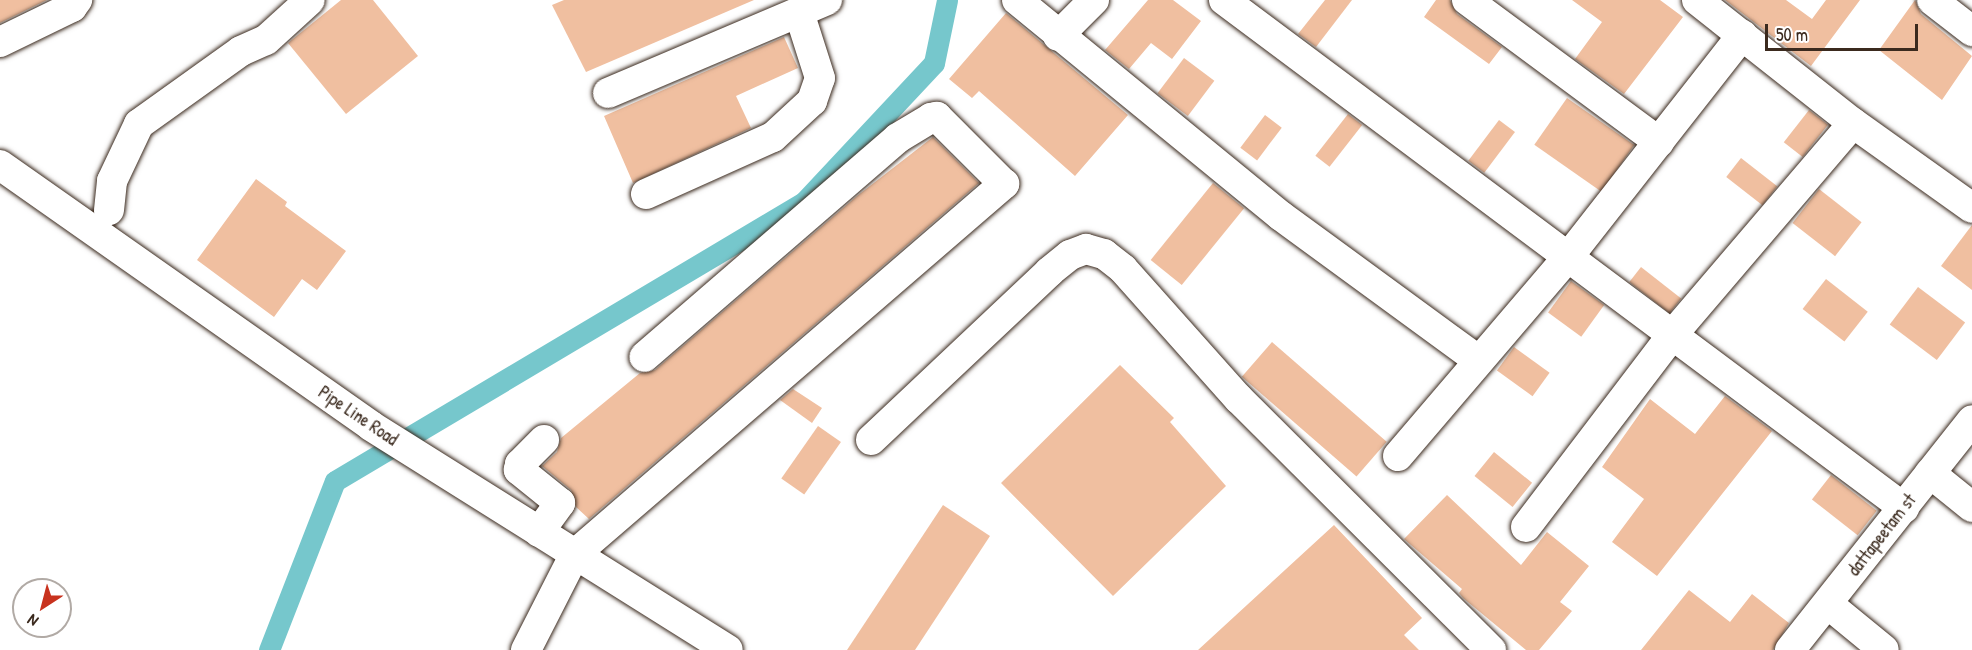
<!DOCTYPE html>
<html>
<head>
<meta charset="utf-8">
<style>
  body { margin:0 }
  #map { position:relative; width:1972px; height:650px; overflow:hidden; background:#fff; font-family:"Patrick Hand",sans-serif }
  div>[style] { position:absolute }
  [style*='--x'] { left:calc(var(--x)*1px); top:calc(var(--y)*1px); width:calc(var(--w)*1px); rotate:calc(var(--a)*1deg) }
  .canal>* { height:21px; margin:-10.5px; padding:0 10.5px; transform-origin:10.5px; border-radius:10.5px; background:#76c7cc }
  .building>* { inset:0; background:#f0bfa0; transform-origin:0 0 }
  .roads { filter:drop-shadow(0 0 2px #3b2a1e) drop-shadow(0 0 2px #3b2a1e) }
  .minor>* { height:30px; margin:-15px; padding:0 15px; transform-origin:15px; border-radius:15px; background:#fff }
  span { translate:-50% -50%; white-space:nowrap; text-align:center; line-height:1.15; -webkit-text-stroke:5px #fff; paint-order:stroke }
  .street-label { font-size:18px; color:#3b2a1e }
  .north { position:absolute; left:12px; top:578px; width:60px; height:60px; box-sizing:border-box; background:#fff; border:2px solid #b1aaa5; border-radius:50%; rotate:216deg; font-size:16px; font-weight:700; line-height:24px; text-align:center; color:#3b2a1e }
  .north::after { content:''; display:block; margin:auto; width:21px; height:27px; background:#c8321e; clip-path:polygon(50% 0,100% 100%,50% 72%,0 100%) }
  .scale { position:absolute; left:1765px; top:24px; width:153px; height:27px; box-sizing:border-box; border:3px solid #3b2a1e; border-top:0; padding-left:8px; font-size:18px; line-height:21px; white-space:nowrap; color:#3b2a1e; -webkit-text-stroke:4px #fff; paint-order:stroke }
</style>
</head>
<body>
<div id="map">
  <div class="canal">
    <div style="--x:269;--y:650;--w:181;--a:-68.7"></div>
    <div style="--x:335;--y:481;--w:546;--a:-30.75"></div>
    <div style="--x:804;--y:202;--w:190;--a:-46.9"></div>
    <div style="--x:934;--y:63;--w:64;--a:-78.3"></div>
  </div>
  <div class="building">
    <div style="clip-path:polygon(0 0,47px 0,0 23px)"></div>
    <div style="clip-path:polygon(341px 0,373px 0,418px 56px,346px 114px,288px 43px)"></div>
    <div style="clip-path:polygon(564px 0,754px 0,586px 72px,552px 5px)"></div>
    <div style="clip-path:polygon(1148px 0,1173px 0,1201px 21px,1172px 59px,1151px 43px,1129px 69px,1105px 50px)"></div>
    <div style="clip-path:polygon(1325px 0,1352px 0,1316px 47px,1298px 34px)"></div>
    <div style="clip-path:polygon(1436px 0,1450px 0,1457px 14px,1502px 47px,1489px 64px,1424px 17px)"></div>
    <div style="clip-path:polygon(1572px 0,1660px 0,1683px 17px,1624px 94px,1575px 59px,1602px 22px)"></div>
    <div style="clip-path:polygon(1725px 0,1786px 0,1812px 19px,1826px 0,1860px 0,1811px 66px)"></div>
    <div style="clip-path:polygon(1915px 0,1921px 14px,1972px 56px,1942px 100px,1879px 50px)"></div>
    <div style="clip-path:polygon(1006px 13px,1128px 115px,1075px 176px,979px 91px,972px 98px,949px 79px)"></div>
    <div style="clip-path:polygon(784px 37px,798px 68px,736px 96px,751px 128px,633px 183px,604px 116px)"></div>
    <div style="left:1184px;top:58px;width:38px;height:44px;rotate:37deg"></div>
    <div style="left:1567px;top:98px;width:82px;height:57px;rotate:35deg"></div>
    <div style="left:1809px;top:110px;width:24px;height:41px;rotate:38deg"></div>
    <div style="left:1348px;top:114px;width:18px;height:53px;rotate:38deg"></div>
    <div style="left:1265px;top:115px;width:21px;height:41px;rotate:37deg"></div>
    <div style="left:1499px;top:120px;width:20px;height:51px;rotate:37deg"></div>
    <div style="clip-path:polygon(933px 137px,979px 183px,589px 519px,576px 507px,571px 490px,542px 466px,557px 452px,561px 438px,640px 373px,655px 370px,857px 196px)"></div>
    <div style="left:1741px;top:158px;width:46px;height:24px;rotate:38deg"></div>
    <div style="clip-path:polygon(256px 179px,287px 202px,285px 206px,346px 251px,317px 290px,302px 279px,274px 317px,197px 260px)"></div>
    <div style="left:1213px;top:183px;width:40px;height:99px;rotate:39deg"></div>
    <div style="left:1819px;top:189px;width:54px;height:43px;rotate:38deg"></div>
    <div style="clip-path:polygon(1972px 225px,1972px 290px,1941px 266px)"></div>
    <div style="left:1641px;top:267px;width:51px;height:19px;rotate:38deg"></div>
    <div style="left:1826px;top:279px;width:53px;height:38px;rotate:38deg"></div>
    <div style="left:1571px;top:281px;width:41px;height:39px;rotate:36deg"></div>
    <div style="left:1918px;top:287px;width:59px;height:47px;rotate:37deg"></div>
    <div style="left:1272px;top:342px;width:152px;height:46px;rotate:41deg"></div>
    <div style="left:1514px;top:347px;width:44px;height:29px;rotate:36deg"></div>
    <div style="clip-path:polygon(1120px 365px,1174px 418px,1170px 422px,1226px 486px,1113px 596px,1001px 483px)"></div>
    <div style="clip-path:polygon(793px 389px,822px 408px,812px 423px,780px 400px)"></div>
    <div style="clip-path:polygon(1725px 396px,1772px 431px,1657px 576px,1612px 542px,1644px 499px,1602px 467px,1650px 399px,1695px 434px)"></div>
    <div style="left:818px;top:426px;width:28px;height:64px;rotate:35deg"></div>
    <div style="left:1494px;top:452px;width:49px;height:31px;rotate:39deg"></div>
    <div style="left:1831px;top:475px;width:58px;height:31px;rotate:38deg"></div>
    <div style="clip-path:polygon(1447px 495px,1521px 565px,1547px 532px,1589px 566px,1560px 602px,1572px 611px,1539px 650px,1526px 650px,1463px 598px,1459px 593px,1462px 589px,1404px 539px)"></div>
    <div style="clip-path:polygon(943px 505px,990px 536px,915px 650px,847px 650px)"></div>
    <div style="clip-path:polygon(1334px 525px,1422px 618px,1404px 635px,1419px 650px,1198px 650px)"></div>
    <div style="clip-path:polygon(1689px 590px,1730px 622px,1752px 594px,1789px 623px,1773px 650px,1641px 650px)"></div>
  </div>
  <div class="roads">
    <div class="minor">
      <div style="--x:1017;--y:0;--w:341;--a:39.3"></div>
      <div style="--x:1281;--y:216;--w:245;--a:36.2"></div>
      <div style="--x:1224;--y:0;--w:849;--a:36.76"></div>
      <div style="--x:1467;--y:0;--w:239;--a:36.5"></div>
      <div style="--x:1697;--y:0;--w:199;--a:38.3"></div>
      <div style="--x:1853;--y:123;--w:146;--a:35.5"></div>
      <div style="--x:1932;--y:0;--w:51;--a:37.8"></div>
      <div style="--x:1058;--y:36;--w:51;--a:-45"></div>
      <div style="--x:0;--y:42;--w:80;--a:-25.9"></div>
      <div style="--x:72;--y:7;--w:9;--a:-54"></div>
      <div style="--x:608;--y:93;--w:238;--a:-23"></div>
      <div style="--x:0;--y:165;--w:454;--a:35.1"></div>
      <div style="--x:371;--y:426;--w:421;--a:32.1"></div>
      <div style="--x:646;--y:194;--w:139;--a:-24.2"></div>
      <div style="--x:773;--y:137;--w:53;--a:-42.7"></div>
      <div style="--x:812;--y:101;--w:24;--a:-71"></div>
      <div style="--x:820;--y:78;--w:69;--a:-107.7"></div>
      <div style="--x:109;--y:210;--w:29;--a:-84"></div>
      <div style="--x:112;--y:181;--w:63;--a:-64.7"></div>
      <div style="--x:139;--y:124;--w:125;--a:-35.6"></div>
      <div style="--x:241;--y:51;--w:27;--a:-24"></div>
      <div style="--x:266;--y:40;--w:59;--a:-42.3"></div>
      <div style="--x:871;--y:440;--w:245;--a:-43.3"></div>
      <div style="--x:1049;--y:272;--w:27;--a:-39"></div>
      <div style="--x:1070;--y:255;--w:17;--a:-21"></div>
      <div style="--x:1086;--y:249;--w:19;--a:16"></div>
      <div style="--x:1104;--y:254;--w:24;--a:38"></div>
      <div style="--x:1123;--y:269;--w:174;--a:48.3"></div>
      <div style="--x:1239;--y:399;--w:356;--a:44.9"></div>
      <div style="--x:1398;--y:456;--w:263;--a:-49.5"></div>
      <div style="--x:1569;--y:256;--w:281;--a:-51.9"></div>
      <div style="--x:1930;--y:473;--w:54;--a:39"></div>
      <div style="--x:1526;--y:527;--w:243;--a:-52.7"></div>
      <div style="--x:1673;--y:334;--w:277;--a:-49.5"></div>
      <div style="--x:539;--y:532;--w:36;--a:-54"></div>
      <div style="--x:560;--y:503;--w:53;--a:-141.2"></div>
      <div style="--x:519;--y:470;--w:6;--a:-81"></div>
      <div style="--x:520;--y:464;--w:34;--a:-45"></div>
      <div style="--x:1828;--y:604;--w:72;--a:39.4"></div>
      <div style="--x:526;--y:650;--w:108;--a:-63"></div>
      <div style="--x:575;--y:554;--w:567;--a:-40.78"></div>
      <div style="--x:1004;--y:184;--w:95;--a:-135"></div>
      <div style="--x:937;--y:117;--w:6;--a:171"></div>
      <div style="--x:931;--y:118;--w:39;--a:149"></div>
      <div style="--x:898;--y:138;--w:335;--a:139.2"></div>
      <div style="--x:1790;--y:650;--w:293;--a:-51.6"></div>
    </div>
  </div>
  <div class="street-label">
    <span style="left:358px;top:416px;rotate:34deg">Pipe Line Road</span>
    <span style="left:1882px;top:535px;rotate:-52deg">dattapeetam st</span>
  </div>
  <div class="north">N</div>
  <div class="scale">50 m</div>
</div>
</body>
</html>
